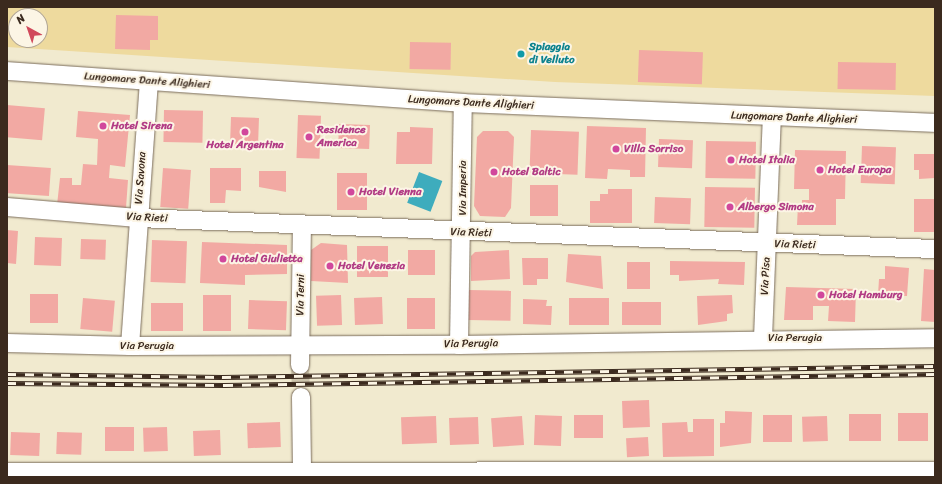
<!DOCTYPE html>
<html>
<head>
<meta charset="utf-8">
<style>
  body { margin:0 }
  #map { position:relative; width:942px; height:484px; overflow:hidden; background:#f1eacf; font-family:Sriracha,sans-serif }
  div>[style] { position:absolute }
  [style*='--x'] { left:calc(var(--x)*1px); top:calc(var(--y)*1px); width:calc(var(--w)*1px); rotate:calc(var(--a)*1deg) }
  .sand>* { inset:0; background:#eeda9e }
  .water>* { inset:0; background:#3eacbd; transform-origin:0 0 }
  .building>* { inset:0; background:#f2a9a3; transform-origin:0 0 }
  .minor-tunnel>* { height:18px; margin-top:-9px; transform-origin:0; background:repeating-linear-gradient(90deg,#cdc4ac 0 18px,transparent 0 27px) }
  .roads { filter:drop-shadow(0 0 1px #7b6d5c) drop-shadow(0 0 1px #7b6d5c) }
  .minor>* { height:18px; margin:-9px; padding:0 9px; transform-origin:9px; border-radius:9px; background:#fff }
  .major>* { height:22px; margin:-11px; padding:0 11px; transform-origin:11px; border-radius:11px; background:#fff }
  .rail>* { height:4.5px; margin-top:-2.25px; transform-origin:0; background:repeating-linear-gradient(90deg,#fcf5e5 0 9px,#3b2a1e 0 18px); box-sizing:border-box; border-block:1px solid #3b2a1e }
  .dots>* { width:11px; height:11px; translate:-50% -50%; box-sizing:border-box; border:2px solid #fcf5e5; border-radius:50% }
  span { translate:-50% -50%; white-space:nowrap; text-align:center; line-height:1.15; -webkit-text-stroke:4px #fcf5e5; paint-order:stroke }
  .culture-label { font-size:11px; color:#0d838f; font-weight:700 }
  .left { translate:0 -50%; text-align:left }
  .street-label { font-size:11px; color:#3b2a1e }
  .hotel-label { font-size:11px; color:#b23c85; font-weight:700 }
  .frame { position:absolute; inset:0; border:8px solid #3b2a1e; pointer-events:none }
  .north { position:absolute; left:8px; top:8px; width:40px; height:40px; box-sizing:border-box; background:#fcf5e5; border:1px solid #afa495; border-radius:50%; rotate:320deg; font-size:11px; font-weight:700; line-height:16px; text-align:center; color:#3b2a1e }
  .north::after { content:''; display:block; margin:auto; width:14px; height:18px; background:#d1495b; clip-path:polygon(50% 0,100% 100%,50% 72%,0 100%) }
</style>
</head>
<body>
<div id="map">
  <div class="sand">
    <div style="clip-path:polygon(evenodd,7px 7px,935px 7px,935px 96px,555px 82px,7px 47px,7px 7px,16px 16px,40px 16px,40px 40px,16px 40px,16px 16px)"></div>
  </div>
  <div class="water">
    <div style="left:419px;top:172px;width:25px;height:33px;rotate:21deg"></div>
  </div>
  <div class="building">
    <div style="clip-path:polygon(116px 15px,158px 16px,158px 40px,150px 40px,150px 50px,115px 49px)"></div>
    <div style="left:410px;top:42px;width:41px;height:27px;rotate:1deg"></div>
    <div style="left:639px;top:50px;width:64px;height:32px;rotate:2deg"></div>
    <div style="left:838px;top:62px;width:58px;height:27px;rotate:1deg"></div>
    <div style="left:7px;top:105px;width:38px;height:32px;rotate:5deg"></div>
    <div style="left:164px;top:110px;width:39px;height:32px;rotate:1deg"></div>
    <div style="clip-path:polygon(78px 111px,130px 115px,125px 167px,110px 165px,109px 178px,128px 180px,126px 208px,57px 205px,60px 178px,72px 178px,72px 185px,81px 185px,83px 164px,97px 165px,98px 139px,76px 137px)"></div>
    <div style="left:298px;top:115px;width:23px;height:43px;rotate:2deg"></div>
    <div style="left:231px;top:117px;width:28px;height:29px;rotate:2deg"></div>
    <div style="left:339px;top:124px;width:31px;height:24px;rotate:2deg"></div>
    <div style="clip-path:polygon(587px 126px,646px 128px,645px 177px,630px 177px,630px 170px,608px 169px,607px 179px,585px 178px)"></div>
    <div style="clip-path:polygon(410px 127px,433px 128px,432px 164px,396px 164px,397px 132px,410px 132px)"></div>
    <div style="left:531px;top:130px;width:48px;height:43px;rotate:2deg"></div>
    <div style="clip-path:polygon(483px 131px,508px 131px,514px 137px,511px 208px,505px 217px,480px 216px,474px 206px,477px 137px)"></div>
    <div style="left:659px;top:139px;width:34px;height:28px;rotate:2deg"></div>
    <div style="left:706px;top:141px;width:50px;height:37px;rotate:1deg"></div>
    <div style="left:862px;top:146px;width:34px;height:37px;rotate:2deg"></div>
    <div style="clip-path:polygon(795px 150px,846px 151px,845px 199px,836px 199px,836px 225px,797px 225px,798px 205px,802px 205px,802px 200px,809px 200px,809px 189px,794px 189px)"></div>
    <div style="clip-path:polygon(914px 154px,935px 154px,935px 178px,919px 179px,919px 170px,914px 170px)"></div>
    <div style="left:7px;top:165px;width:44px;height:28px;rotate:4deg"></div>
    <div style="left:163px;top:168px;width:28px;height:39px;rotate:4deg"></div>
    <div style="clip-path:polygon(210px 168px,241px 168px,241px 191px,226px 190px,225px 203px,210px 203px)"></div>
    <div style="clip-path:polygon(259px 171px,286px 171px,286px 192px,259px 187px)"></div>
    <div style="left:337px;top:173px;width:30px;height:37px"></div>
    <div style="left:530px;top:185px;width:28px;height:31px"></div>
    <div style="left:705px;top:187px;width:50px;height:40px;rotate:1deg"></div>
    <div style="clip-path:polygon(608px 189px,632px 189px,632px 223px,590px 223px,590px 201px,600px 201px,600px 194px,608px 194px)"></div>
    <div style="left:655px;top:197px;width:36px;height:26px;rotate:2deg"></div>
    <div style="left:914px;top:199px;width:21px;height:33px"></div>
    <div style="clip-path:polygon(7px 230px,18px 231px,16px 264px,7px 263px)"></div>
    <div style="left:35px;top:237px;width:27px;height:28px;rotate:2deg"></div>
    <div style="left:81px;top:239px;width:25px;height:20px;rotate:2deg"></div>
    <div style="left:152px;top:240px;width:35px;height:42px;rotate:2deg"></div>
    <div style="clip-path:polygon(202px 242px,287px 245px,287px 274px,245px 275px,245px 285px,200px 283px)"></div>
    <div style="clip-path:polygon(321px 243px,347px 245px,348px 283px,311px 281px,311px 250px)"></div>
    <div style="left:357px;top:246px;width:31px;height:31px"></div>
    <div style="left:408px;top:250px;width:27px;height:25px"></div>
    <div style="clip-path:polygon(509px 250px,510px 279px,471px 281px,471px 256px,475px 252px)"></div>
    <div style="clip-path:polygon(568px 254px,601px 256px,603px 289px,566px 282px)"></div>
    <div style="clip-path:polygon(522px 258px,548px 258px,548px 279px,537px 279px,537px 285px,523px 285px)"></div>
    <div style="clip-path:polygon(670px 261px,745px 262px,744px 285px,718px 284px,719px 279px,679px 281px,679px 275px,670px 275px)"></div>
    <div style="left:627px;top:262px;width:23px;height:27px"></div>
    <div style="clip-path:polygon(885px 266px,909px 268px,907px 296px,878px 295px,879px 279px,885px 279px)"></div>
    <div style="clip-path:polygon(924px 269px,935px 270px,935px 322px,921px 321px)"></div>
    <div style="clip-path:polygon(786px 287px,856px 289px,855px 322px,828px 321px,829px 306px,813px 306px,813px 320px,784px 320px)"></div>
    <div style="left:468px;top:290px;width:43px;height:30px;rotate:1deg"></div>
    <div style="left:30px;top:294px;width:28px;height:29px"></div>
    <div style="left:203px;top:295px;width:28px;height:36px"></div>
    <div style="left:341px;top:295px;width:30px;height:25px;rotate:88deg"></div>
    <div style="clip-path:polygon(732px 295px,733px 313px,727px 314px,727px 321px,698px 325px,697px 296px)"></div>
    <div style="left:382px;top:297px;width:27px;height:28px;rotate:88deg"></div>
    <div style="left:83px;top:298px;width:32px;height:31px;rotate:5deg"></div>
    <div style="left:407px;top:298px;width:28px;height:31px"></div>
    <div style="left:569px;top:298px;width:40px;height:27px"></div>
    <div style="clip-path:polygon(523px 299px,547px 300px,546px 306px,552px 306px,551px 325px,523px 324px)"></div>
    <div style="left:249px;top:300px;width:38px;height:29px;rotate:2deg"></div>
    <div style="left:622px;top:302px;width:39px;height:23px"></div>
    <div style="left:151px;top:303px;width:32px;height:28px"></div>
    <div style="left:649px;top:400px;width:27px;height:27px;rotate:88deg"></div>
    <div style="clip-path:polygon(725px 411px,752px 412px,751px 443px,720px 447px,720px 423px,725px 423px)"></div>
    <div style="left:898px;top:413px;width:30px;height:28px"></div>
    <div style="left:849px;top:414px;width:32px;height:27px"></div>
    <div style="left:535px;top:415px;width:27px;height:30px;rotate:2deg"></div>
    <div style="left:603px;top:415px;width:23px;height:29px;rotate:90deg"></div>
    <div style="left:763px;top:415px;width:29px;height:27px"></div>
    <div style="left:436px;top:416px;width:27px;height:35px;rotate:88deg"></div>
    <div style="left:522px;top:416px;width:29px;height:31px;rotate:86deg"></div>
    <div style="left:827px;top:416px;width:25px;height:25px;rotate:88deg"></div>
    <div style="left:478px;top:417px;width:27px;height:29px;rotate:88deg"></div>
    <div style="clip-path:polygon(693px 419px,714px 419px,714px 456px,663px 457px,662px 423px,687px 422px,688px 432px,693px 432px)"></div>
    <div style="left:280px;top:422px;width:25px;height:33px;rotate:88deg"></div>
    <div style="left:105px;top:427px;width:29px;height:24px"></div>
    <div style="left:167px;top:427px;width:24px;height:24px;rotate:88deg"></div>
    <div style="left:220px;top:430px;width:25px;height:27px;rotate:88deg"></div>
    <div style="left:11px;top:432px;width:29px;height:23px;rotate:2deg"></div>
    <div style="left:57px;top:432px;width:25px;height:22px;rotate:2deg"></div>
    <div style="left:648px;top:437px;width:19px;height:22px;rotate:87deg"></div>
  </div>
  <div class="minor-tunnel">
    <div style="--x:300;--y:365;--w:32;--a:88"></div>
  </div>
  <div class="roads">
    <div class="minor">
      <div style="--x:7;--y:71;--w:457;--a:4"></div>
      <div style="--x:463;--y:103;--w:472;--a:2.4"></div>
      <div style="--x:7;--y:207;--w:131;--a:4.8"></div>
      <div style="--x:138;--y:218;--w:798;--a:2.23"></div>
      <div style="--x:763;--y:338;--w:220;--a:-87.7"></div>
      <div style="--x:7;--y:343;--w:123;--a:1.4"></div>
      <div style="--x:130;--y:346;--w:329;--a:-0.2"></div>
      <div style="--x:459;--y:345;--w:476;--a:-0.8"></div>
      <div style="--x:459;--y:345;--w:242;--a:-89.1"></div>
      <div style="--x:130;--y:346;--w:265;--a:-85.9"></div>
      <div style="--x:300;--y:365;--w:140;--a:-89.2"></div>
      <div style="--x:301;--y:397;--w:75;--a:89.2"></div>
    </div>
    <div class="major">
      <div style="--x:7;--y:474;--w:928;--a:-0.06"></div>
    </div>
  </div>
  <div class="rail">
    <div style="--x:7;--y:374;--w:215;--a:0.8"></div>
    <div style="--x:222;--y:377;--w:713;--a:-0.88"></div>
    <div style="--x:7;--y:383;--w:217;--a:0.5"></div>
    <div style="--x:224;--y:385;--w:711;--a:-0.89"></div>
  </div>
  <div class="dots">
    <div style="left:521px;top:54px;background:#0f9aa8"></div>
    <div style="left:103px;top:126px;background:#d1479c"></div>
    <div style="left:245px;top:132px;background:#d1479c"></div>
    <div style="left:309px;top:137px;background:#d1479c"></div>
    <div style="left:616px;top:149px;background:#d1479c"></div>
    <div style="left:731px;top:160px;background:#d1479c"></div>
    <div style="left:820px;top:170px;background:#d1479c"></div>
    <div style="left:494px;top:172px;background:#d1479c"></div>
    <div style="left:351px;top:192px;background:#d1479c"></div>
    <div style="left:730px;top:207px;background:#d1479c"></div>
    <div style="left:223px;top:259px;background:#d1479c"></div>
    <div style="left:330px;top:266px;background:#d1479c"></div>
    <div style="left:821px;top:295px;background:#d1479c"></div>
  </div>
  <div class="culture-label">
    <span class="left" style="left:529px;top:54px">Spiaggia<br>di Velluto</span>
  </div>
  <div class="street-label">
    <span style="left:147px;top:81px;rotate:4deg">Lungomare Dante Alighieri</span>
    <span style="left:471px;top:103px;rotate:3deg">Lungomare Dante Alighieri</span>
    <span style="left:794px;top:118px;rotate:2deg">Lungomare Dante Alighieri</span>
    <span style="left:141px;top:178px;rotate:-86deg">Via Savona</span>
    <span style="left:463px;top:188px;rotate:-90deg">Via Imperia</span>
    <span style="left:147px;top:218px;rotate:3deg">Via Rieti</span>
    <span style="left:471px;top:233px;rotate:2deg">Via Rieti</span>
    <span style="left:795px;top:245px;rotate:2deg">Via Rieti</span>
    <span style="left:766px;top:276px;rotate:-87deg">Via Pisa</span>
    <span style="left:301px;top:295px;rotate:-89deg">Via Terni</span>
    <span style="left:795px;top:338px">Via Perugia</span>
    <span style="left:471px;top:344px;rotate:-1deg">Via Perugia</span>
    <span style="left:147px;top:346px">Via Perugia</span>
  </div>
  <div class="hotel-label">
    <span class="left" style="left:111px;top:126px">Hotel Sirena</span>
    <span class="left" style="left:317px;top:137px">Residence<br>America</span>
    <span style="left:245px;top:145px">Hotel Argentina</span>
    <span class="left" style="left:624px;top:149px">Villa Sorriso</span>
    <span class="left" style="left:739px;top:160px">Hotel Italia</span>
    <span class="left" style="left:828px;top:170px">Hotel Europa</span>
    <span class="left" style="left:502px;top:172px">Hotel Baltic</span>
    <span class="left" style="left:359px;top:192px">Hotel Vienna</span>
    <span class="left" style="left:738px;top:207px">Albergo Simona</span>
    <span class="left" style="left:231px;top:259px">Hotel Giulietta</span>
    <span class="left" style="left:338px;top:266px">Hotel Venezia</span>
    <span class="left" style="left:829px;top:295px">Hotel Hamburg</span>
  </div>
  <div class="frame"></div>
  <div class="north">N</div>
</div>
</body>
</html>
